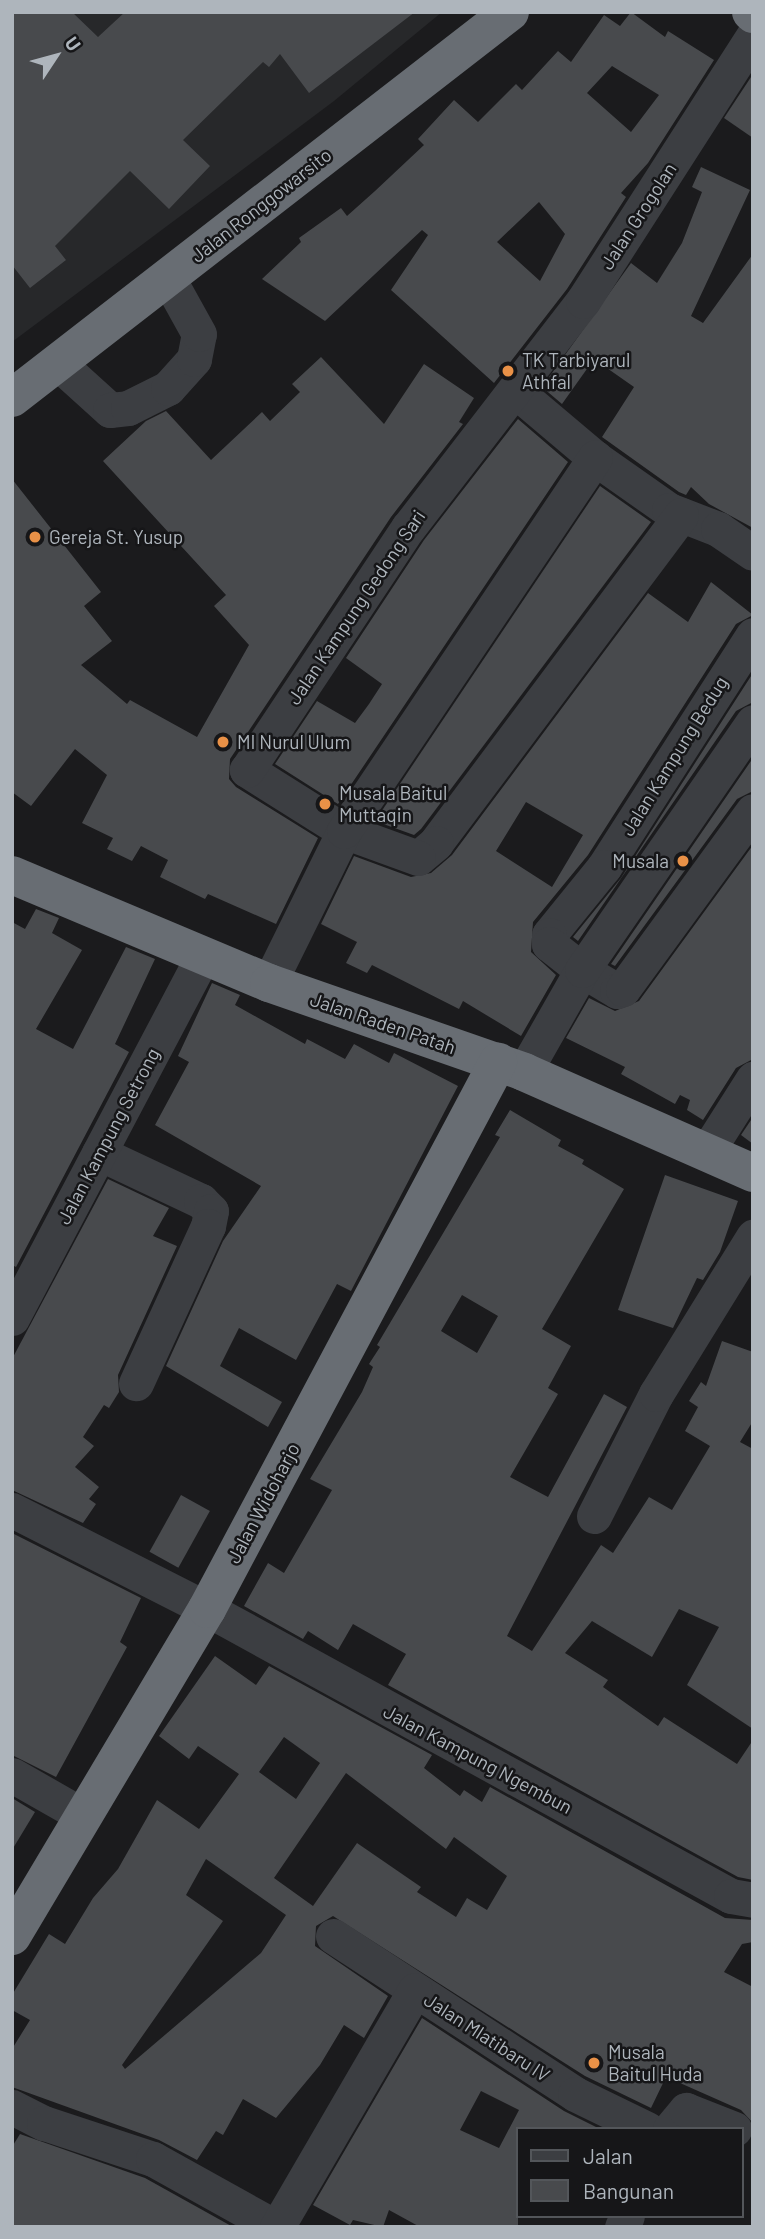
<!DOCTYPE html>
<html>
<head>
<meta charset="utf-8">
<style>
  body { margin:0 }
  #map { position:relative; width:765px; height:2239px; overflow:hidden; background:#1b1b1d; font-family:Barlow,sans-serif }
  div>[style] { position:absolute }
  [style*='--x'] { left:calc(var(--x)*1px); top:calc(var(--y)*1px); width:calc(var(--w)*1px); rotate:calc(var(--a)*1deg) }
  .built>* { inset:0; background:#27282a }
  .building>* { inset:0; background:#484a4d; transform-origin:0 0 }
  .minor>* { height:35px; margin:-17.5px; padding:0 17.5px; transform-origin:17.5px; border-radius:17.5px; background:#3c3e42 }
  .highway>* { height:38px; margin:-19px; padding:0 19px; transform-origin:19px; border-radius:19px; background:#686d73 }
  .dots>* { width:19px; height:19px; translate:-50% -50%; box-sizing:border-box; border:4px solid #161618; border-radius:50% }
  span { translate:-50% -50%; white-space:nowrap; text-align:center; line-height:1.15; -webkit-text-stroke:5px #161618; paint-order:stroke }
  .street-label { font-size:19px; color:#aeb5bc }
  .poi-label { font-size:19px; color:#aeb5bc }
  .left { translate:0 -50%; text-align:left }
  .right { translate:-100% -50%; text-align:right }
  .frame { position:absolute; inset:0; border:14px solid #aeb5bc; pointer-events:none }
  .legend { position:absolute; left:516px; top:2127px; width:228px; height:91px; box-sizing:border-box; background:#161618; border:2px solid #53565a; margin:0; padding:9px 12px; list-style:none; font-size:21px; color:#aeb5bc }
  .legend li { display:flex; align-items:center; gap:14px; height:35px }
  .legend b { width:35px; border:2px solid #53565a }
  .north { position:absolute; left:21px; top:21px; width:70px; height:70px; -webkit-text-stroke:5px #161618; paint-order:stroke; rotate:54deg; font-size:19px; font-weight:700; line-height:28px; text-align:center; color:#aeb5bc }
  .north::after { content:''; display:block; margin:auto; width:24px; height:32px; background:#aeb5bc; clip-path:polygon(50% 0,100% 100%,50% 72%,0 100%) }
</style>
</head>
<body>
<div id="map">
  <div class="built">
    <div style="clip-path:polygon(12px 12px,442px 12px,334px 101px,12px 342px)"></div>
  </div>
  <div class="building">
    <div style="clip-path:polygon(12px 12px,72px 12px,98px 37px,125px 12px,415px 12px,309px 93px,280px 54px,269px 67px,263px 62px,183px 140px,210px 166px,169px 209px,130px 171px,55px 246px,66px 260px,30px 288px,12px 265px)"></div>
    <div style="clip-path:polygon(evenodd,631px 12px,665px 37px,668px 31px,714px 60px,648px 163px,621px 193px,626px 197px,567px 289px,494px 383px,391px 290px,428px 235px,422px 230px,325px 321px,262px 279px,301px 242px,299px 238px,341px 208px,347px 216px,375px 191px,424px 145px,418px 139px,454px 100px,478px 122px,516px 84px,522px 90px,558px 51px,571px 62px,604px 15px,620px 26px,631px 12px,612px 66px,659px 95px,631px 132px,587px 93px,612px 66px,631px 12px,539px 202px,565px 234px,540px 281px,497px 242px,539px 202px)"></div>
    <div style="clip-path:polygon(753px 74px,753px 138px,724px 118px)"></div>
    <div style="clip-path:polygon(701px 167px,750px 190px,691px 316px,703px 323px,753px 254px,753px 528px,709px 504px,691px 487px,686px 495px,679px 492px,602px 437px,634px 387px,594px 359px,562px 404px,542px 387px,631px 263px,657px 283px,682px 243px,702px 192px,692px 187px)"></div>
    <div style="clip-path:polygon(321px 357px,384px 424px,424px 364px,474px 398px,459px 422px,463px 424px,391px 517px,230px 759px,229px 779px,236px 787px,318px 838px,276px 924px,208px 894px,205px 899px,160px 877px,168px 860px,141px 846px,132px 861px,107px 849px,113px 838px,82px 823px,107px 775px,75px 749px,31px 806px,12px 792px,12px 479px,101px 592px,84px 606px,112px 641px,81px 665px,127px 704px,130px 700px,197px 737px,249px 645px,214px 606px,226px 595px,103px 461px,146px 421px,166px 411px,211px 460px,262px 412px,270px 421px,300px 392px,292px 384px)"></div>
    <div style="clip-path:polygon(518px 419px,568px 462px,338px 804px,275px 764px,317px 701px,355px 723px,369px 704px,382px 684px,346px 658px,424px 540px)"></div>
    <div style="clip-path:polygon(600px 486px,651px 522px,421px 829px,414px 835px,375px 821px)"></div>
    <div style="clip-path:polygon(evenodd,711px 582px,753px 615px,736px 624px,588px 855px,533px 922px,531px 952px,556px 975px,521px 1036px,463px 1001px,459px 1009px,372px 965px,367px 973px,346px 963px,357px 942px,321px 924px,354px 856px,411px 877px,431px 873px,452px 855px,648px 593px,688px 622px,711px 582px,526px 802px,583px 835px,552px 887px,496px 851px,526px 802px)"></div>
    <div style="clip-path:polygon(753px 673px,753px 702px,736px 711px,578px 941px,573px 937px,621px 878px)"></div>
    <div style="clip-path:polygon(753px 758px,753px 791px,737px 799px,615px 966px,611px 964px)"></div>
    <div style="clip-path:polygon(753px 845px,753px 1059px,736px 1068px,703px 1120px,687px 1110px,690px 1100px,680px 1095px,675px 1104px,621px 1074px,625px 1067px,566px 1038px,589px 998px,615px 1011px,639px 1001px)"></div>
    <div style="clip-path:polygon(36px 909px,59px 918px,52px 933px,82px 950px,36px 1029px,73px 1049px,126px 947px,155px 959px,115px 1044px,129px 1052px,16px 1267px,12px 1265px,12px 922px,25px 929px)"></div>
    <div style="clip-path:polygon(212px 983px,240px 995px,235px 1005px,305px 1044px,307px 1039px,345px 1059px,354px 1044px,389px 1063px,394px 1053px,458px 1086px,351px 1291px,337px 1284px,296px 1360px,239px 1328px,220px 1366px,282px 1402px,268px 1427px,166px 1366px,223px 1241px,261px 1186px,155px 1125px,189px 1062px,178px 1056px)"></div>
    <div style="clip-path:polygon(evenodd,510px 1110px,561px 1140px,558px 1146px,584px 1160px,582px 1164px,624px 1189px,542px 1329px,571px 1346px,548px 1388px,558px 1394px,510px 1477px,548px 1497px,604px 1394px,627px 1407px,507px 1636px,532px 1651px,601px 1545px,613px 1553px,649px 1497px,672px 1510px,710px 1446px,685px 1431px,698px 1407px,689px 1401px,701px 1382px,706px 1386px,722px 1341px,753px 1352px,753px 1421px,740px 1442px,753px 1449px,753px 1729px,687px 1685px,719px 1627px,679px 1609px,652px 1657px,592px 1621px,565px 1653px,608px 1680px,603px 1687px,658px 1726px,664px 1717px,737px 1764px,753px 1740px,753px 1880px,738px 1877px,388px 1685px,406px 1654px,353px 1624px,338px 1650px,308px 1631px,303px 1639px,244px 1606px,268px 1563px,284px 1573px,332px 1490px,310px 1479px,362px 1392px,373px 1367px,369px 1364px,380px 1347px,377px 1345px,500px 1137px,495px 1135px,510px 1110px,462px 1295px,498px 1316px,477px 1353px,441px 1331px,462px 1295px)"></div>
    <div style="clip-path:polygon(753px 1117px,753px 1144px,741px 1135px)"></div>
    <div style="clip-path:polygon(665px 1175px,738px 1201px,720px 1252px,703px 1280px,697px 1278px,673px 1328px,618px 1310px)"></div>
    <div style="clip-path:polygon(108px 1179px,169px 1208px,153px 1236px,177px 1246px,118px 1375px,119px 1392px,109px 1408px,104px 1405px,83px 1437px,94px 1446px,75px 1467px,99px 1487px,89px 1499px,96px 1504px,83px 1523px,12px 1490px,12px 1359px)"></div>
    <div style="left:181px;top:1495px;width:33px;height:65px;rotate:29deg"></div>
    <div style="clip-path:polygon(12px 1533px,141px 1598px,120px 1642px,127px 1647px,56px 1777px,12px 1755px)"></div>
    <div style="clip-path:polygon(evenodd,215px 1656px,256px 1685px,269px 1666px,432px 1755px,424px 1768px,460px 1796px,464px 1790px,482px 1802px,490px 1787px,725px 1918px,753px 1920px,753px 1942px,742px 1944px,724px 1972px,753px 1987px,753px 2123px,741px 2110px,671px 2079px,665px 2079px,651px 2108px,585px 2076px,333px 1916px,316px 1926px,315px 1946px,388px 1996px,364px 2038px,344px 2025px,320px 2065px,276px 2118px,243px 2099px,223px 2135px,216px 2131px,197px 2160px,159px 2140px,12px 2087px,12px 2049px,30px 2020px,12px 2010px,12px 1995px,49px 1934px,65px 1944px,93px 1898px,118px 1869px,157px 1800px,199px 1829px,239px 1774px,198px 1746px,189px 1759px,159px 1736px,215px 1656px,284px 1737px,320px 1763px,296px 1799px,259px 1772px,284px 1737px,215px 1656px,346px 1773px,446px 1849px,454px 1837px,507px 1876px,487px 1910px,467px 1898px,456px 1917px,417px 1892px,421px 1887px,357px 1843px,313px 1906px,274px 1878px,346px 1773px,215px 1656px,206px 1859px,286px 1915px,261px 1953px,125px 2069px,122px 2065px,223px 1921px,186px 1895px,206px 1859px)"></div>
    <div style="clip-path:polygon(12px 1798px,35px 1812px,12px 1850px)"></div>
    <div style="clip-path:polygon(evenodd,422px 2018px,564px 2111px,600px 2129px,518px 2129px,518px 2227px,420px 2227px,389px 2210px,383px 2227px,353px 2220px,350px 2225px,313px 2205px,422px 2018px,481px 2091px,519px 2110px,499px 2148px,460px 2130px,481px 2091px)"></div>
    <div style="clip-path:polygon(20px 2134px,145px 2178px,233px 2227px,12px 2227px,12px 2147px)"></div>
  </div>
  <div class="minor">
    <div style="--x:58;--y:363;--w:70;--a:42.1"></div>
    <div style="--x:110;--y:410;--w:18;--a:-6"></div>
    <div style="--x:128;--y:408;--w:45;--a:-26.6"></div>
    <div style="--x:168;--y:388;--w:39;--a:-48"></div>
    <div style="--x:194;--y:359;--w:25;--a:-79"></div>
    <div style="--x:199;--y:334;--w:64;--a:-119"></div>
    <div style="--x:517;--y:392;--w:102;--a:40.2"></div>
    <div style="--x:595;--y:458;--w:90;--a:35.1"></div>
    <div style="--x:669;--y:510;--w:53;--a:21.2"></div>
    <div style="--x:718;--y:529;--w:42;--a:34.4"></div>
    <div style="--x:681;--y:515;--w:409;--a:126.8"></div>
    <div style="--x:436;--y:843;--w:23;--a:140"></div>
    <div style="--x:418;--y:858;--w:79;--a:-160"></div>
    <div style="--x:344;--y:831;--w:115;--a:-147.8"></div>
    <div style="--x:247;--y:770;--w:291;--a:-56.4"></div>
    <div style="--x:408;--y:528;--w:287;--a:-52.4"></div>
    <div style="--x:583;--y:301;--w:315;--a:-57.3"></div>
    <div style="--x:753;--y:635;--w:276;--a:122.7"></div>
    <div style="--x:604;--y:867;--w:87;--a:129"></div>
    <div style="--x:549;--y:935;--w:9;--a:90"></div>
    <div style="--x:549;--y:944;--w:42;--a:38.2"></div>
    <div style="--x:582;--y:970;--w:41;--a:31"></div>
    <div style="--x:617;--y:991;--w:6;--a:-18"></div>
    <div style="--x:623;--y:989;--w:220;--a:-53.9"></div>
    <div style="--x:269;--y:983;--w:169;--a:-63.7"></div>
    <div style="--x:344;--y:831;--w:450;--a:-56.1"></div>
    <div style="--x:524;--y:1072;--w:117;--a:-60.4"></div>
    <div style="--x:582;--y:970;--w:301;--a:-55.4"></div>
    <div style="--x:99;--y:1153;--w:113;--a:25.2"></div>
    <div style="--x:201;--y:1201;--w:14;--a:45"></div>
    <div style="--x:211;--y:1211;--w:15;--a:101"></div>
    <div style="--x:208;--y:1226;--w:173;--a:114.6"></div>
    <div style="--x:706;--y:1153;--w:88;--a:-57.6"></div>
    <div style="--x:12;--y:1318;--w:410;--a:-62.2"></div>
    <div style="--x:12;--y:1510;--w:219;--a:26.9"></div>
    <div style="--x:207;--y:1609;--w:597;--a:28.71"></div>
    <div style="--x:731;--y:1896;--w:22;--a:10"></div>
    <div style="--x:594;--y:1516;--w:137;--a:-63.1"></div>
    <div style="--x:656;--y:1394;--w:185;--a:-58.3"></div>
    <div style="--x:12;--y:1775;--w:81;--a:29.7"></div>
    <div style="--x:333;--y:1936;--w:289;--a:33.1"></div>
    <div style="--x:575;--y:2094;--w:80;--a:25.9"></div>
    <div style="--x:12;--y:2107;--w:36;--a:27"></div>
    <div style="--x:44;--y:2123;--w:115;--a:18.3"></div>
    <div style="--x:153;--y:2159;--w:140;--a:29.1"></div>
    <div style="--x:670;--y:2129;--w:25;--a:-50"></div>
    <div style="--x:686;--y:2110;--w:52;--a:21.6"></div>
    <div style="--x:277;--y:2227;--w:274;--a:-59.8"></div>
    <div style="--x:622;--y:2227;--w:12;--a:-66"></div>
  </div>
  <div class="highway">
    <div style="--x:751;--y:12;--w:3;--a:45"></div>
    <div style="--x:12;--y:398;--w:630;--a:-37.78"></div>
    <div style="--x:12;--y:875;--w:279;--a:22.8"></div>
    <div style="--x:269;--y:983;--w:270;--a:19.2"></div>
    <div style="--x:524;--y:1072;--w:250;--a:23.8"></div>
    <div style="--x:12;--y:1936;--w:381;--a:-59.2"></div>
    <div style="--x:207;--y:1609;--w:620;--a:-61.99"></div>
  </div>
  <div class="dots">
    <div style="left:508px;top:371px;background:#e99147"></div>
    <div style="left:35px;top:537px;background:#e99147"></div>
    <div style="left:223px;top:742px;background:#e99147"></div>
    <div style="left:325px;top:804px;background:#e99147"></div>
    <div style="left:683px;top:861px;background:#e99147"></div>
    <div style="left:594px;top:2063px;background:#e99147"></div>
  </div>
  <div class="street-label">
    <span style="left:261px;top:205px;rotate:-38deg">Jalan Ronggowarsito</span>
    <span style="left:638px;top:216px;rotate:-57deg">Jalan Grogolan</span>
    <span style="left:356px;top:607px;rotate:-56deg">Jalan Kampung Gedong Sari</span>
    <span style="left:674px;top:756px;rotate:-58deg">Jalan Kampung Bedug</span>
    <span style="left:383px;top:1023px;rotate:19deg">Jalan Raden Patah</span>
    <span style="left:108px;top:1136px;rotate:-62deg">Jalan Kampung Setrong</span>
    <span style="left:263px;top:1503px;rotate:-62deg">Jalan Widoharjo</span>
    <span style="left:478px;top:1759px;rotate:28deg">Jalan Kampung Ngembun</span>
    <span style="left:487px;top:2037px;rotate:33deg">Jalan Mlatibaru IV</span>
  </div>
  <div class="poi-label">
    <span class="left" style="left:522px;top:371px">TK Tarbiyarul<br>Athfal</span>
    <span class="left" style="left:49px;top:537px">Gereja St. Yusup</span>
    <span class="left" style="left:237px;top:742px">MI Nurul Ulum</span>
    <span class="left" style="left:339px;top:804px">Musala Baitul<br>Muttaqin</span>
    <span class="right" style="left:669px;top:861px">Musala</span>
    <span class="left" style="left:608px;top:2063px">Musala<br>Baitul Huda</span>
  </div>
  <div class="frame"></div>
  <ul class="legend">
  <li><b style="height:9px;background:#3c3e42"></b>Jalan</li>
  <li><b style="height:19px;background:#484a4d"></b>Bangunan</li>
  </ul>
  <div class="north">U</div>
</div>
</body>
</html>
